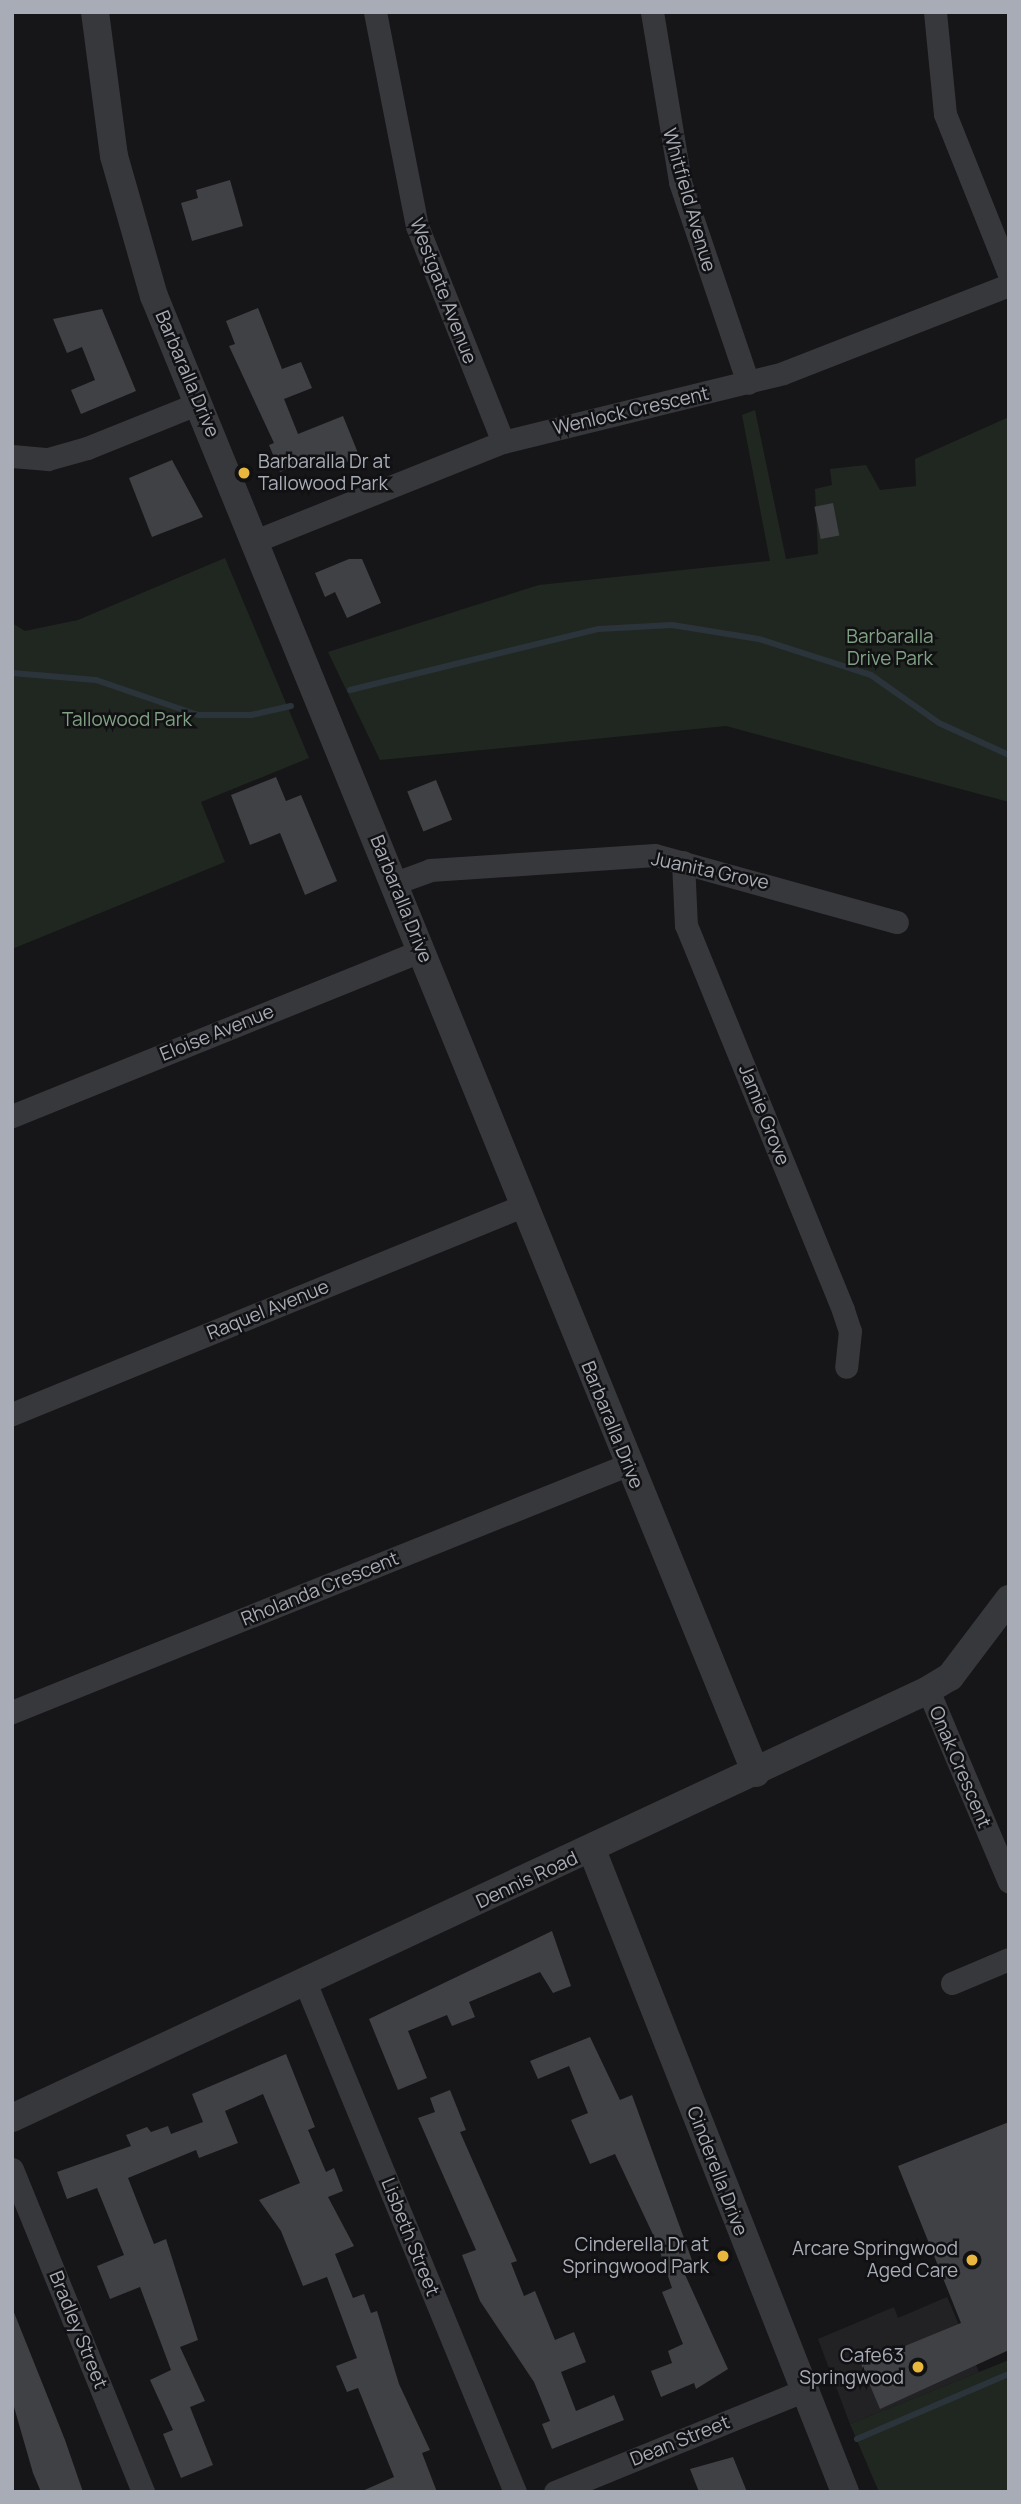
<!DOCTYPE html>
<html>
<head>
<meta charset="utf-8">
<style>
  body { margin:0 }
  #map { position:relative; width:1021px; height:2504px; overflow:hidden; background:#161618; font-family:Manrope,sans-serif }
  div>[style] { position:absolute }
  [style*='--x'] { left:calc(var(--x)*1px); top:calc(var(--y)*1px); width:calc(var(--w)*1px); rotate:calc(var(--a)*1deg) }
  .built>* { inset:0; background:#222225 }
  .green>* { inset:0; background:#202721 }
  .stream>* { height:6px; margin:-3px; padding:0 3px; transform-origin:3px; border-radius:3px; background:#2c343b }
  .building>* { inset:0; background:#404145; transform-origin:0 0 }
  .minor>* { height:23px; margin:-11.5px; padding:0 11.5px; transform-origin:11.5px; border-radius:11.5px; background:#37383c }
  .tertiary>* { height:28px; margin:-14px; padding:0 14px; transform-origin:14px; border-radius:14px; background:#37383c }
  .dots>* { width:19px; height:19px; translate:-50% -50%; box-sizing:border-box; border:4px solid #111113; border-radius:50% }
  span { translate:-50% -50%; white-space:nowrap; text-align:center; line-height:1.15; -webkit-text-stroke:5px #111113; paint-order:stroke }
  .street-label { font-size:19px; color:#a8acb7 }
  .poi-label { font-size:19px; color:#a8acb7 }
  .left { translate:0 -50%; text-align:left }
  .right { translate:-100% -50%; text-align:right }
  .park-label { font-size:19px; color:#80a184 }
  .frame { position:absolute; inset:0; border:14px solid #a8acb7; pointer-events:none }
</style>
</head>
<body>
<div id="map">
  <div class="built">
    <div style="clip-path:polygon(947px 2297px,979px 2372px,850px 2424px,818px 2339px,894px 2307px,898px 2318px)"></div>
  </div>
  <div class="green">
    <div style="clip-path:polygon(755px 410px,786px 559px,818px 554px,815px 489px,832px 485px,830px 469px,866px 465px,880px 490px,916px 486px,915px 459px,1009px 417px,1009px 802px,726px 726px,380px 760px,328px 652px,539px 585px,770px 561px,742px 415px)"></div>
    <div style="clip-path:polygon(225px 558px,309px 758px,201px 802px,225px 862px,12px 949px,12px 623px,25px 631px,78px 620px)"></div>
    <div style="clip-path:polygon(1009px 2360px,1009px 2492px,879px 2492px,850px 2424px)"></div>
  </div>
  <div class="stream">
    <div style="--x:12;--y:673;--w:84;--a:4.8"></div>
    <div style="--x:96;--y:680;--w:108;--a:18.9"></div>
    <div style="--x:198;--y:715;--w:53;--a:0"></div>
    <div style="--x:251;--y:715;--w:41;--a:-12.7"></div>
    <div style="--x:350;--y:690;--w:256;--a:-13.8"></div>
    <div style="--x:599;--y:629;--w:73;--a:-3.1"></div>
    <div style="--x:672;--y:625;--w:88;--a:9.1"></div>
    <div style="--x:759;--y:639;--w:118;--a:17.8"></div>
    <div style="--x:871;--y:675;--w:83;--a:35.2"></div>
    <div style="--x:939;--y:723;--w:77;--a:24.6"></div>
    <div style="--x:857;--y:2439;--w:165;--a:-23.2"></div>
  </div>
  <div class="building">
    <div style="clip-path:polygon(230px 180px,243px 226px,192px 241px,181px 203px,198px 198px,196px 190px)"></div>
    <div style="clip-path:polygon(258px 308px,282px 369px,301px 362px,312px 388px,284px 399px,298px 434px,343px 416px,360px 458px,339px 467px,336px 457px,313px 466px,310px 460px,280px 472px,269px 445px,274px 443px,229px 346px,235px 344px,226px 321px)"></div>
    <div style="clip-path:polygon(102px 309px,136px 391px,81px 414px,71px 390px,95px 380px,82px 347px,67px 353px,53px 319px)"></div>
    <div style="clip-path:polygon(172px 460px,203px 517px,152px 537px,129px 478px)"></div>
    <div style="left:833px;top:503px;width:33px;height:19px;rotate:79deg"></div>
    <div style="clip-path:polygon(349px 559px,362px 559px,381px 603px,347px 618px,335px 592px,325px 597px,315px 573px)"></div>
    <div style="clip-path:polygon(276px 777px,286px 801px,301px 795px,337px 881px,305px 895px,280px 833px,250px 845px,231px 795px)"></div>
    <div style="left:436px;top:780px;width:43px;height:31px;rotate:68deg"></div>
    <div style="clip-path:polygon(552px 1931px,571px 1986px,553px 1993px,540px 1972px,469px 2002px,475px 2017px,452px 2026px,447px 2015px,408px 2031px,427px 2078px,398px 2090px,369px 2019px)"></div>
    <div style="clip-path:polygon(590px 2037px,620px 2100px,632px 2095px,693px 2263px,682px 2268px,728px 2369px,696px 2389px,694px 2383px,661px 2397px,651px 2371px,672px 2363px,668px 2351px,683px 2344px,662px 2292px,672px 2288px,657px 2243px,615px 2154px,590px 2164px,571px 2120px,588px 2113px,569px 2066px,538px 2079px,530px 2061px)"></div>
    <div style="clip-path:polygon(286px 2054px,315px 2127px,308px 2130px,326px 2172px,334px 2168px,343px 2191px,328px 2197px,354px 2246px,335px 2254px,353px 2298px,364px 2294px,371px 2313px,377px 2311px,399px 2384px,430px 2450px,422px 2453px,437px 2492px,360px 2492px,394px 2477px,358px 2388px,347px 2392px,336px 2366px,357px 2358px,327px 2277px,303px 2286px,281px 2231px,259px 2200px,300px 2183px,263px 2094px,225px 2111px,238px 2143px,199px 2158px,196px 2150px,128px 2178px,154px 2244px,166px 2239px,198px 2340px,180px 2347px,205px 2401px,190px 2407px,213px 2465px,181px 2478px,163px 2434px,173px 2430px,150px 2380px,171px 2370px,140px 2287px,110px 2299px,97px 2266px,124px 2255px,97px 2188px,67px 2199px,57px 2172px,131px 2146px,126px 2135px,147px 2127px,151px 2132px,168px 2126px,171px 2134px,203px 2122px,192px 2094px)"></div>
    <div style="clip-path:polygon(450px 2090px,466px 2130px,460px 2132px,517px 2261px,511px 2263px,524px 2296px,535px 2291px,555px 2340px,574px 2332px,586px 2362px,561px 2372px,576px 2411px,614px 2395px,624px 2420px,552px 2449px,542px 2424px,550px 2421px,534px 2382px,480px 2301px,462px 2255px,476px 2250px,418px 2118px,435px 2112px,430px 2098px)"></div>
    <div style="clip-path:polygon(1009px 2122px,1009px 2350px,880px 2409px,861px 2364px,961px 2323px,898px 2166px)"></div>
    <div style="clip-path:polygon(13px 2310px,65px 2440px,83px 2492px,41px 2492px,33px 2473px,12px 2400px)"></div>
    <div style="clip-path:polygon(733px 2457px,747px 2492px,699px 2492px,690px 2469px)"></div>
  </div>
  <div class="minor">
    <div style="--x:375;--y:12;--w:218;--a:78.9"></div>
    <div style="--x:417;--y:226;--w:232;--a:68.3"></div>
    <div style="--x:652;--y:12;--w:172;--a:80.6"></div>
    <div style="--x:680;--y:182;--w:212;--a:71.3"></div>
    <div style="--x:935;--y:12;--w:102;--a:84.4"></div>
    <div style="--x:945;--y:114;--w:172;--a:68.2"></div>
    <div style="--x:12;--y:456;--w:36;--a:5"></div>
    <div style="--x:48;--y:459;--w:41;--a:-15.8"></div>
    <div style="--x:87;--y:448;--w:121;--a:-21.9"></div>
    <div style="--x:255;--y:541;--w:267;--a:-21.8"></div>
    <div style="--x:503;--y:442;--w:288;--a:-13.8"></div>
    <div style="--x:783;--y:373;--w:243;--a:-21.3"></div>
    <div style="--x:683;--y:862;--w:63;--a:87.3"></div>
    <div style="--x:686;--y:925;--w:416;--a:67.8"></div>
    <div style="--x:843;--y:1310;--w:22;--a:72"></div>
    <div style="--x:850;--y:1331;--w:36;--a:96"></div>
    <div style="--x:395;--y:883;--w:37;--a:-20"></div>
    <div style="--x:430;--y:870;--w:225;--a:-3.8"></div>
    <div style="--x:655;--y:855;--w:251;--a:15.5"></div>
    <div style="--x:12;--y:1116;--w:442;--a:-22"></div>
    <div style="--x:12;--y:1414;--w:554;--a:-22.17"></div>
    <div style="--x:928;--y:1690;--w:208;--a:67.1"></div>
    <div style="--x:12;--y:1712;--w:663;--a:-21.88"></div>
    <div style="--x:305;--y:1982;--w:552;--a:67.62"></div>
    <div style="--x:952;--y:1983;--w:62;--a:-22.8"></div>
    <div style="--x:12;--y:2169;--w:349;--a:67.9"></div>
    <div style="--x:555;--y:2492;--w:270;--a:-22.2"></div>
  </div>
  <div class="tertiary">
    <div style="--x:95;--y:12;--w:145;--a:82.5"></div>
    <div style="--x:114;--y:156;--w:146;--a:74.1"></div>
    <div style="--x:154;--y:296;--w:1595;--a:67.83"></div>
    <div style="--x:592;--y:1850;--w:690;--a:68.49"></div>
    <div style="--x:12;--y:2118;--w:1011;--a:-25.04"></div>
    <div style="--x:928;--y:1690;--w:26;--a:-31"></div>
    <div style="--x:950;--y:1677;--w:98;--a:-52.9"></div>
  </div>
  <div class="dots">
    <div style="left:244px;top:473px;background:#e9b73d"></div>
    <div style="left:723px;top:2256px;background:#e9b73d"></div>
    <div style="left:972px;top:2260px;background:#e9b73d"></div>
    <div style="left:918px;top:2367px;background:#e9b73d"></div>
  </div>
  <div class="street-label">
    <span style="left:689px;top:200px;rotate:74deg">Whitfield Avenue</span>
    <span style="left:443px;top:291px;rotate:69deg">Westgate Avenue</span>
    <span style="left:187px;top:374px;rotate:67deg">Barbaralla Drive</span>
    <span style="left:631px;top:411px;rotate:-13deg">Wenlock Crescent</span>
    <span style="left:710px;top:871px;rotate:12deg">Juanita Grove</span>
    <span style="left:401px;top:899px;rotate:68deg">Barbaralla Drive</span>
    <span style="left:217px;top:1033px;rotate:-22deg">Eloise Avenue</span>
    <span style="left:764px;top:1115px;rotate:68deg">Jamie Grove</span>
    <span style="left:268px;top:1310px;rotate:-22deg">Raquel Avenue</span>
    <span style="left:612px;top:1425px;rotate:68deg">Barbaralla Drive</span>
    <span style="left:320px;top:1589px;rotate:-22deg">Rholanda Crescent</span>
    <span style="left:960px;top:1767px;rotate:67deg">Onak Crescent</span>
    <span style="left:527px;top:1880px;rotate:-25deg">Dennis Road</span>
    <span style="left:717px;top:2171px;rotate:69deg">Cinderella Drive</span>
    <span style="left:410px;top:2237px;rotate:68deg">Lisbeth Street</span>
    <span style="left:78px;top:2330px;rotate:68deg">Bradley Street</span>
    <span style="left:680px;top:2441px;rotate:-22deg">Dean Street</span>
  </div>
  <div class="poi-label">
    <span class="left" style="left:258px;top:473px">Barbaralla Dr at<br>Tallowood Park</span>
    <span class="right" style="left:709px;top:2256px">Cinderella Dr at<br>Springwood Park</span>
    <span class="right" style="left:958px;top:2260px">Arcare Springwood<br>Aged Care</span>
    <span class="right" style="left:904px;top:2367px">Cafe63<br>Springwood</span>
  </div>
  <div class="park-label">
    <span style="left:890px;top:648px">Barbaralla<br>Drive Park</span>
    <span style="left:127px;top:720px">Tallowood Park</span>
  </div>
  <div class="frame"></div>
</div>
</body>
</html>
